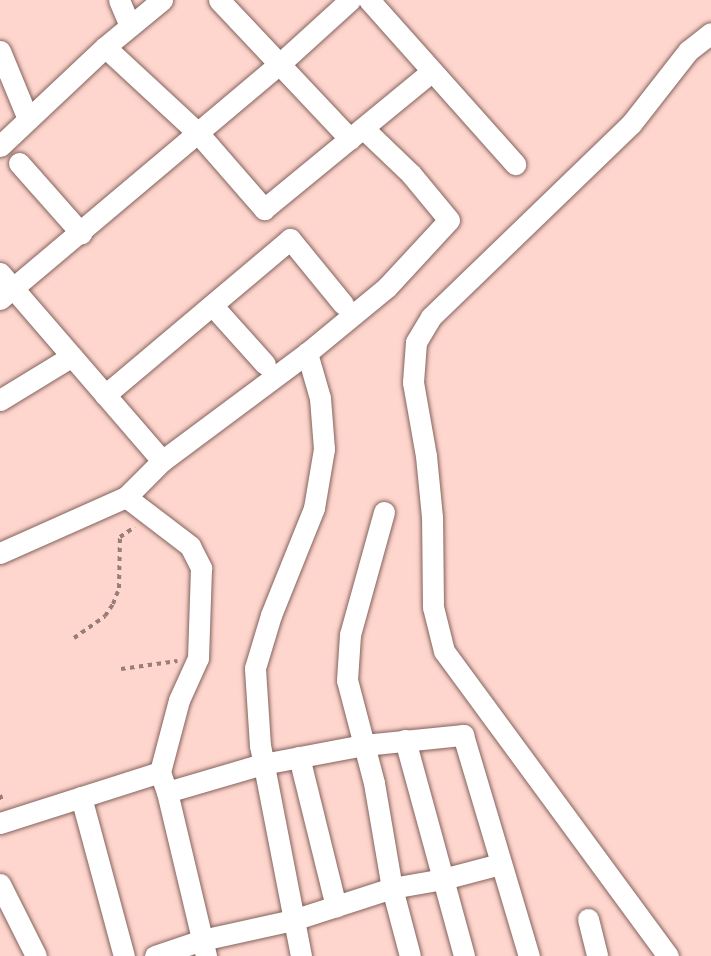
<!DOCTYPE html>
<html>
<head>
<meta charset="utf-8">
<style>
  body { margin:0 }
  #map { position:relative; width:711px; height:956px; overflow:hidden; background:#fed6ce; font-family:"Open Sans",sans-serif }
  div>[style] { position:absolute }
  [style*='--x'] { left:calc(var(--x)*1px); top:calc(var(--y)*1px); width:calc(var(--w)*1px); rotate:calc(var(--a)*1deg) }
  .path>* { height:4px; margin-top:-2px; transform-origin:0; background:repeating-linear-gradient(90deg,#997d78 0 4.5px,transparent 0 9px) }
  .roads { filter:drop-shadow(0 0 2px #84625c) drop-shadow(0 0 2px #84625c) }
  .minor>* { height:21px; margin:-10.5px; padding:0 10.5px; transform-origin:10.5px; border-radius:10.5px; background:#fff }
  span { translate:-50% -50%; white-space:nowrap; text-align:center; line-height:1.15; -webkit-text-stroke:4.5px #fae9e6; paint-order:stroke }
</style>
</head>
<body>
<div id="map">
  <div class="path">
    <div style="--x:74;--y:638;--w:38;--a:-35"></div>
    <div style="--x:105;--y:616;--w:14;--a:-56"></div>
    <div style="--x:113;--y:604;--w:17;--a:-69"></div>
    <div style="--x:119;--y:588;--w:51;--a:-88.9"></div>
    <div style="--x:120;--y:537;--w:18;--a:-34"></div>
    <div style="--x:121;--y:669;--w:57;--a:-8.1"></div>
    <div style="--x:0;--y:795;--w:9;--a:69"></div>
  </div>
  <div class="roads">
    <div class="minor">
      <div style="--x:119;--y:0;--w:28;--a:67"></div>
      <div style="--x:219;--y:0;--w:191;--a:46.7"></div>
      <div style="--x:369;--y:0;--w:220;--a:48.3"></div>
      <div style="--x:105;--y:47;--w:127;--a:42.8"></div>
      <div style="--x:198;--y:133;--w:101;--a:49"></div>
      <div style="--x:264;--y:209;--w:217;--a:-39.4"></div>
      <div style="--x:0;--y:51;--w:74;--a:67.6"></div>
      <div style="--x:0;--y:146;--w:144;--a:-43.3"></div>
      <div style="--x:105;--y:47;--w:74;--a:-39.5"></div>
      <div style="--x:19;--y:163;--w:94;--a:48.5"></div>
      <div style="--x:0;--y:273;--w:248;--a:49.2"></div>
      <div style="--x:0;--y:299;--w:370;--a:-40.1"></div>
      <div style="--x:283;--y:61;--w:91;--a:-42.3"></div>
      <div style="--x:212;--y:305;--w:79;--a:48.1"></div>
      <div style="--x:105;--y:395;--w:242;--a:-40.1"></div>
      <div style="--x:290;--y:239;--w:84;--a:50.8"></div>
      <div style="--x:0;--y:400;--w:84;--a:-31.4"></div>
      <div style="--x:126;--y:497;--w:81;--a:37.4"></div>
      <div style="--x:190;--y:546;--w:25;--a:63"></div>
      <div style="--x:201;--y:568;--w:90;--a:91.9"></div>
      <div style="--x:198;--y:658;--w:46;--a:114.3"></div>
      <div style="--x:179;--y:700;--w:74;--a:104.8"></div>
      <div style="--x:384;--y:512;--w:128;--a:105.5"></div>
      <div style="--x:350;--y:635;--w:45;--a:93.8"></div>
      <div style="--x:347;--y:680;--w:106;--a:75.3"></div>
      <div style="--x:374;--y:783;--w:107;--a:80.3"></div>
      <div style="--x:392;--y:888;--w:70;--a:75.2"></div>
      <div style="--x:0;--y:553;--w:138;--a:-24"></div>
      <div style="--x:126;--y:497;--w:51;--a:-45"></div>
      <div style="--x:162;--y:461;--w:181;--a:-36.7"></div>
      <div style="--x:307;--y:353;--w:104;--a:-39.5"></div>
      <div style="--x:387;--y:287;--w:91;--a:-47.2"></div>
      <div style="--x:449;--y:220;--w:60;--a:-129.6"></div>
      <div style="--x:411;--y:174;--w:66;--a:-136.2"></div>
      <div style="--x:405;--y:740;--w:224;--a:74.7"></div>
      <div style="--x:299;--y:757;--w:154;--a:76.1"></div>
      <div style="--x:167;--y:792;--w:169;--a:76.6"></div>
      <div style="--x:81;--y:797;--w:165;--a:74.9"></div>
      <div style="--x:0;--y:823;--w:168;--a:-17.7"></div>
      <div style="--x:160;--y:772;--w:21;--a:71"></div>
      <div style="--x:167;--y:792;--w:100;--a:-16.3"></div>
      <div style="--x:263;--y:764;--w:103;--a:-10.7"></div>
      <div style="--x:364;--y:745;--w:100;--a:-5.8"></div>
      <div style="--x:463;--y:735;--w:231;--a:73.4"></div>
      <div style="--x:0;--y:884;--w:80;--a:63.4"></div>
      <div style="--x:588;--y:919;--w:38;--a:76"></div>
      <div style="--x:155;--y:956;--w:50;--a:-18.8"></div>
      <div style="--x:202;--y:940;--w:93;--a:-12.4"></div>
      <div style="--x:293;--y:920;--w:104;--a:-17.9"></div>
      <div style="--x:392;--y:888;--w:52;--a:-10"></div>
      <div style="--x:443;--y:879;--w:59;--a:-14.7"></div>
      <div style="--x:301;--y:956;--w:214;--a:-101"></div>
      <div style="--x:260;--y:746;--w:78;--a:-93.7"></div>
      <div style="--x:255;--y:668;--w:55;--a:-73.2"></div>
      <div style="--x:271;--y:615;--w:115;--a:-68.1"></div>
      <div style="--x:314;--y:508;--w:60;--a:-80.4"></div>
      <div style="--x:324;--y:449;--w:51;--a:-94.5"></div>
      <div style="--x:320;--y:398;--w:47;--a:-106.1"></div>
      <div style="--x:668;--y:956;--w:378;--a:-126.3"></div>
      <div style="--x:444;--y:651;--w:45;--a:-104"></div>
      <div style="--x:433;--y:607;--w:90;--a:-90.6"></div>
      <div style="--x:432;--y:517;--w:61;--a:-95.6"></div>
      <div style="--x:426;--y:456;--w:75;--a:-100"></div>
      <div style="--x:413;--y:382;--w:40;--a:-85.7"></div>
      <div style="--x:416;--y:342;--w:29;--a:-59"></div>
      <div style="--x:431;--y:317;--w:278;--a:-44"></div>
      <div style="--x:631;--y:124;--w:93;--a:-52"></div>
      <div style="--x:688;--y:51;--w:29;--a:-38"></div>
    </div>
  </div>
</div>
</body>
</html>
